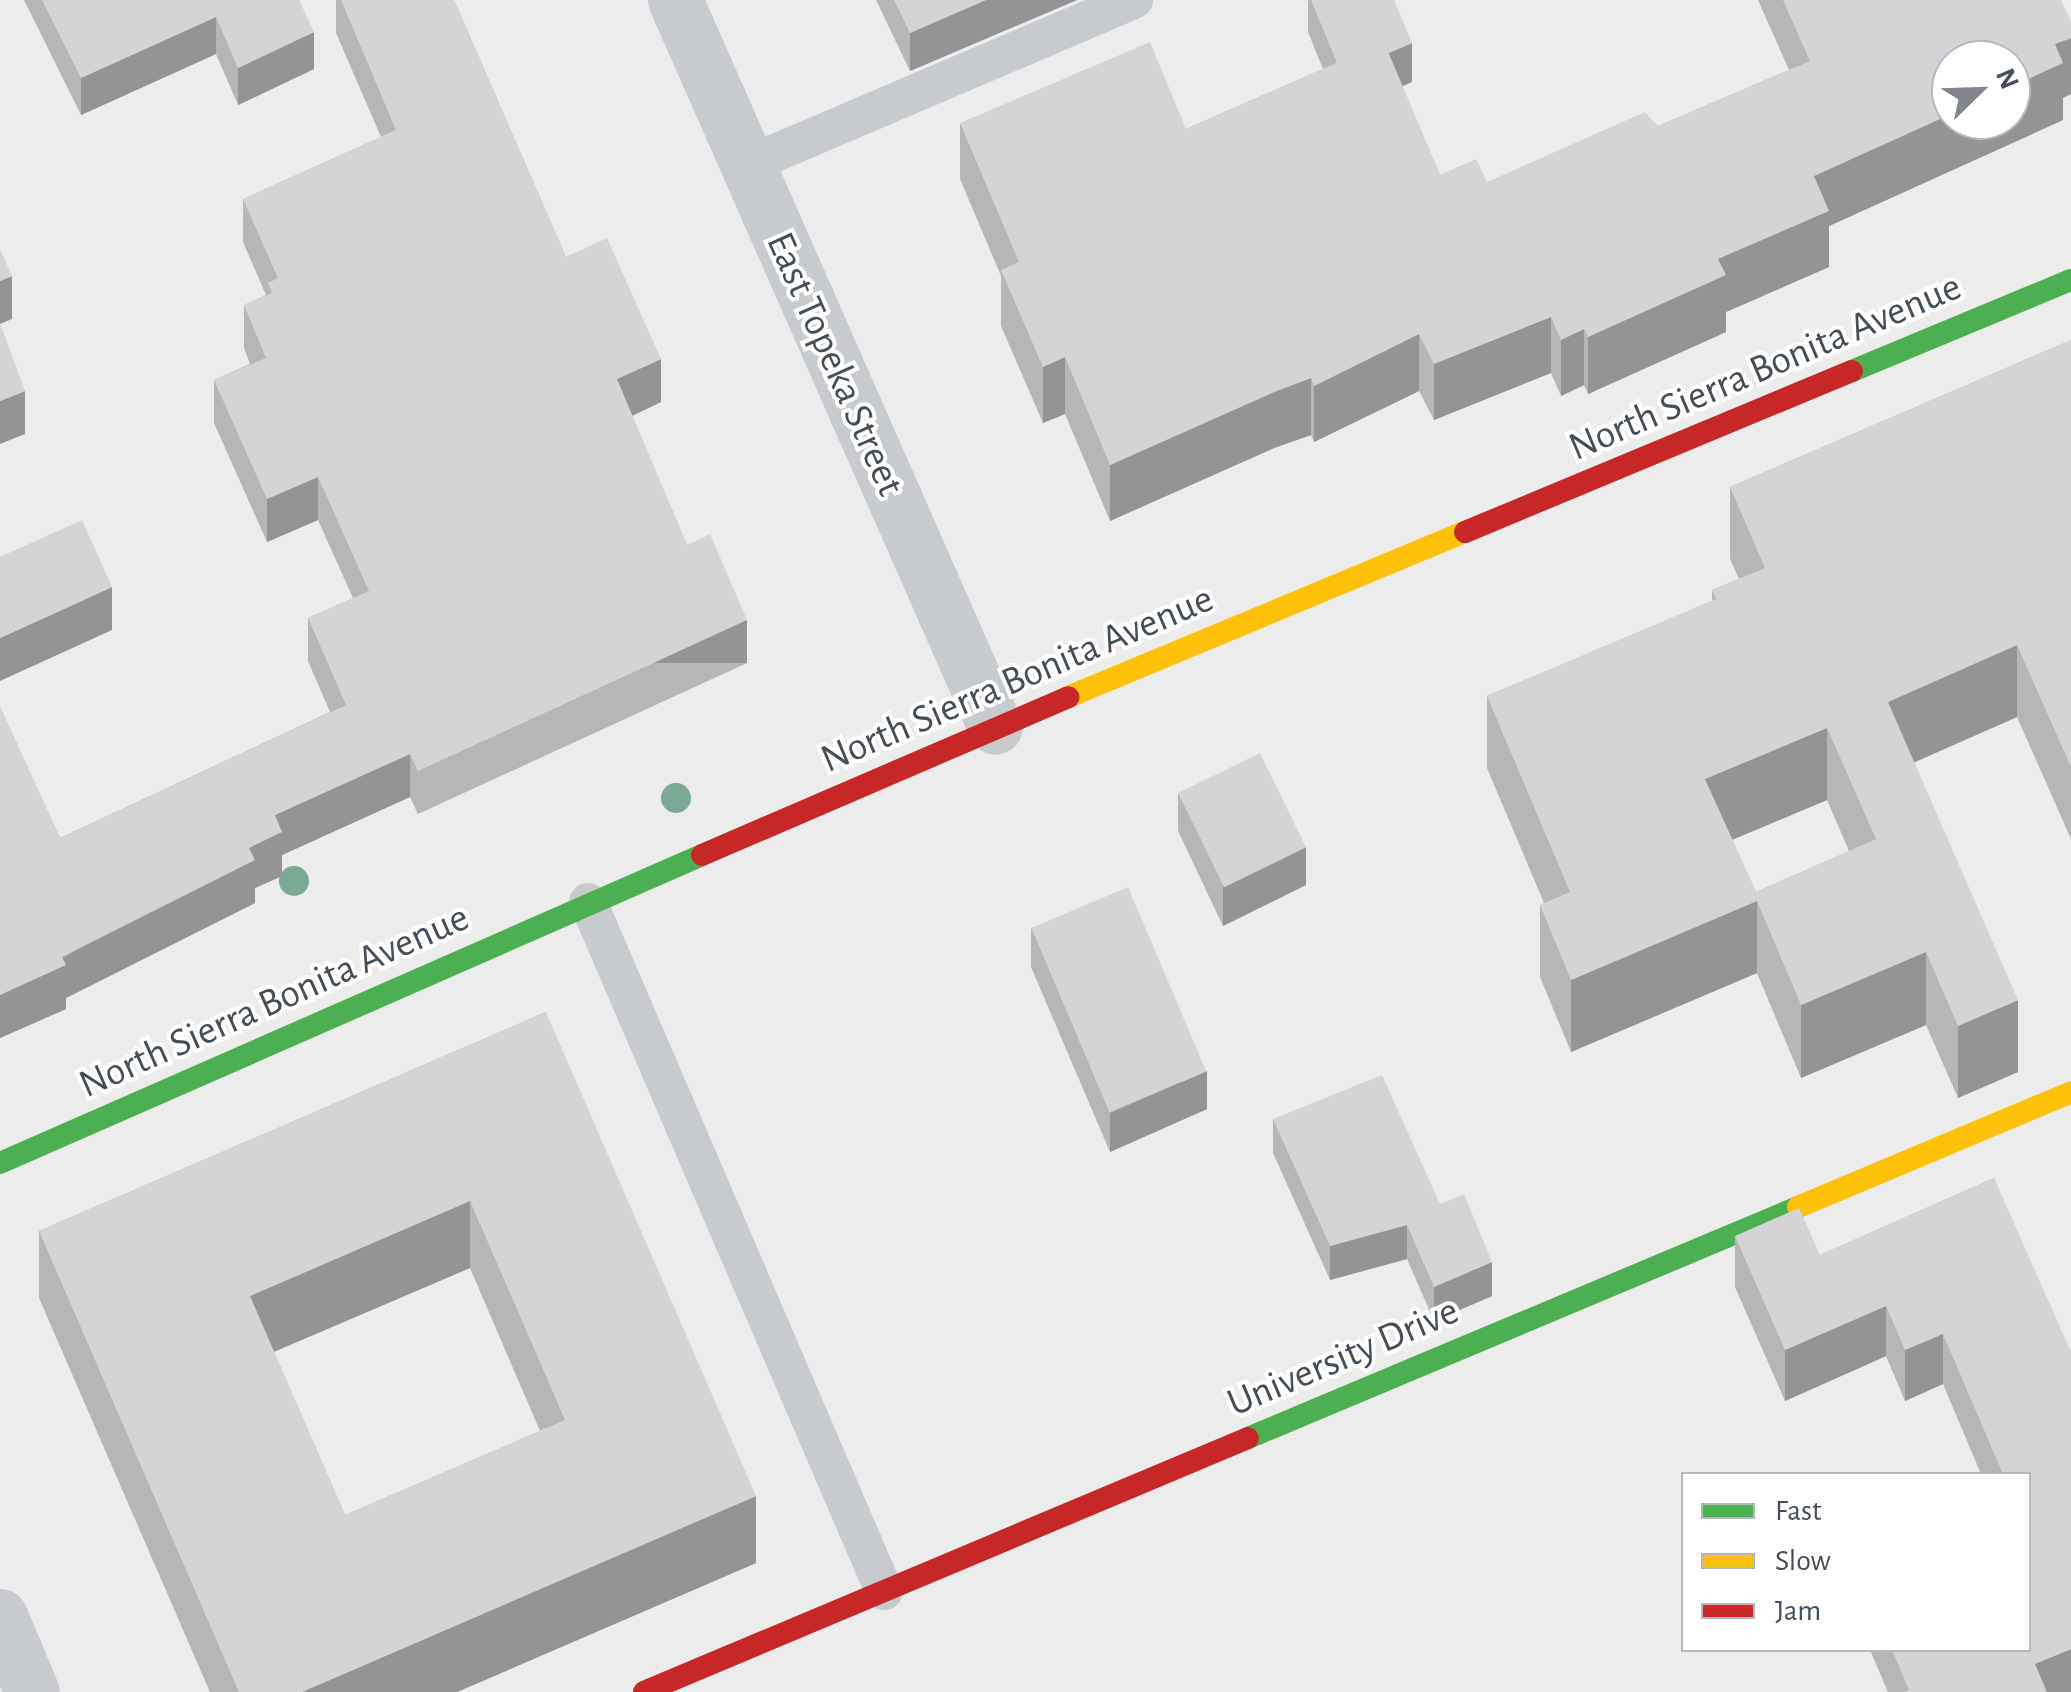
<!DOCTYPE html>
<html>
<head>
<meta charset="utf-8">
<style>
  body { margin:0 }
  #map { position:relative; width:2071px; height:1692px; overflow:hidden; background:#edecec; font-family:"Alegreya Sans",sans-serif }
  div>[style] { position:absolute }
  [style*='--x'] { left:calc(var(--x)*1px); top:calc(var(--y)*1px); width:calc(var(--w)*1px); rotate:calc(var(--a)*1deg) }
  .lane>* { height:38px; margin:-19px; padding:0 19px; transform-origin:19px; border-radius:19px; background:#c8cbcd }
  .street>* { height:55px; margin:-27.5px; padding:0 27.5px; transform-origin:27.5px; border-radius:27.5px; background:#c8cbcd }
  .fast>* { height:22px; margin:-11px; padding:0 11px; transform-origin:11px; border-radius:11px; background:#4caf50 }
  .slow>* { height:22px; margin:-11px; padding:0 11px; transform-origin:11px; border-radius:11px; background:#ffc107 }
  .jam>* { height:22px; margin:-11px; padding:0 11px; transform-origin:11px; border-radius:11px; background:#c62828 }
  .trees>* { width:30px; height:30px; margin:-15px; border-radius:50%; background:#7aa995 }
  .wall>* { inset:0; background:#b6b6b8 }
  .shaded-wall>* { inset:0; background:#949496; transform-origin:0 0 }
  .building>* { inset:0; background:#d4d4d6; transform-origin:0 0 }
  span { translate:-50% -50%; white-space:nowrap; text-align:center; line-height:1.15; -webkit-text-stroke:8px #fff; paint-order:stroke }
  .street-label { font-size:40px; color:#454d57 }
  .legend { position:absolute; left:1681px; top:1472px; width:350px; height:180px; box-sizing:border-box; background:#fff; border:2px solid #b5b8bc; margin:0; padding:12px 18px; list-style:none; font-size:30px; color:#454d57 }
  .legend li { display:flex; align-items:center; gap:20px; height:50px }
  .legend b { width:50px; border:2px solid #b5b8bc }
  .north { position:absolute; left:1931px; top:40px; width:100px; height:100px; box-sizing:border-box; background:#fff; border:2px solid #b5b8bc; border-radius:50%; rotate:67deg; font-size:28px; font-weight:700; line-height:40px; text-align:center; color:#454d57 }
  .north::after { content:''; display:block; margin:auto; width:35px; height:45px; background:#80858b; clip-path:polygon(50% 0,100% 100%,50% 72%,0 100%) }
</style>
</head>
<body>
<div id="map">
  <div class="lane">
    <div style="--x:747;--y:165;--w:421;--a:-23.1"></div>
    <div style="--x:588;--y:902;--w:750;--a:66.75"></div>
  </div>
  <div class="street">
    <div style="--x:675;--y:0;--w:794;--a:66.24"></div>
    <div style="--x:0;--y:1616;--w:82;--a:67.2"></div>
  </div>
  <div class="fast">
    <div style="--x:1852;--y:371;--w:237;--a:-22.6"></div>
    <div style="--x:0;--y:1163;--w:767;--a:-23.69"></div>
    <div style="--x:1248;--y:1438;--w:597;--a:-22.78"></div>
  </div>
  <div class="slow">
    <div style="--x:1068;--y:697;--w:430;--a:-22.6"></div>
    <div style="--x:1798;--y:1207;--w:296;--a:-22.8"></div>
  </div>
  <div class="jam">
    <div style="--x:1465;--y:532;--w:419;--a:-22.6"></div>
    <div style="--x:702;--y:855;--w:399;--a:-23.3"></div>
    <div style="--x:644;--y:1692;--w:655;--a:-22.81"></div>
  </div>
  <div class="trees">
    <div style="left:676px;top:798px"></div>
    <div style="left:294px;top:881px"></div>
  </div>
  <div class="wall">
    <div style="clip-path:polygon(24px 0,299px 0,314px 69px,238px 105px,216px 54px,81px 115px)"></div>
    <div style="clip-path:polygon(336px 0,454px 0,566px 257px,661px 402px,632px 416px,687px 545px,747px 663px,418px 814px,410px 797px,282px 855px,282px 876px,255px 888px,255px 903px,66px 998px,66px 1009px,0 1038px,0 707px,60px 838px,330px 712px,308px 661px,308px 618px,353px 598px,318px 520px,267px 542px,214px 423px,214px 380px,250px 364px,244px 348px,244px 305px,266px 295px,243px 242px,243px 199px,381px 137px,336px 33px)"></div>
    <div style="clip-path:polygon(876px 0,1077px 0,910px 71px)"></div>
    <div style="clip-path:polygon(1308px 0,1394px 0,1412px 82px,1402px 86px,1440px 175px,1487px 182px,1658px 126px,1789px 70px,1758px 0,2061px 0,2063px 120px,1829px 226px,1829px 267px,1726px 312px,1726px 332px,1588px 394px,1584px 385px,1561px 396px,1551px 373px,1434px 420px,1419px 391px,1314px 442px,1311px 435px,1274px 448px,1110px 521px,1065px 414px,1043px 423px,1001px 326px,1001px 276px,960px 179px,960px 123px,1186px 129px,1323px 69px,1308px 32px)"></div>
    <div style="clip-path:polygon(evenodd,2071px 340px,2071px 839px,2017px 717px,1914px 762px,2018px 1072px,1958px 1098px,1926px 1025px,1801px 1078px,1757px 973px,1571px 1052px,1540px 977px,1540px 905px,1544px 903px,1487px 768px,1487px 696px,1712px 601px,1712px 590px,1739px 579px,1730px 559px,1730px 487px,2071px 340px,1827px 800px,1849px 851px,1756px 892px,1732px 840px,1827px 800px)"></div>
    <div style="clip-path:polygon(1178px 793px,1306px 885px,1223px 926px,1178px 831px)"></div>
    <div style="clip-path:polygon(1031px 928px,1207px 1109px,1110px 1152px,1031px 967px)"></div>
    <div style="clip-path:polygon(evenodd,546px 1012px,756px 1563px,457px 1692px,210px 1692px,39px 1298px,39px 1231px,546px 1012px,470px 1268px,540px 1431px,345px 1515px,274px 1352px,470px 1268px)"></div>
    <div style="clip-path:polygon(1273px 1119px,1440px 1204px,1492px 1296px,1434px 1321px,1407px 1259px,1330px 1280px,1273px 1153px)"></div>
    <div style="clip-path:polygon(1994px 1178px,2071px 1692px,1888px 1692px,1870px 1650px,2028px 1650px,2028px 1474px,1981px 1474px,1943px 1384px,1905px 1401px,1886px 1356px,1785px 1401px,1735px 1287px,1735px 1236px,1820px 1255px)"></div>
  </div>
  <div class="shaded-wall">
    <div style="clip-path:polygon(986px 0,1077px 0,910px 71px,910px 33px)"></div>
    <div style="clip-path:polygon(216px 17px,216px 54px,81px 115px,81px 78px)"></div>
    <div style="clip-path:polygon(314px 32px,314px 69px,238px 105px,238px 68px)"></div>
    <div style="clip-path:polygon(2071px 38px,2071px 94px,2063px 98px,2063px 120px,1829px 226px,1829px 267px,1726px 312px,1726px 332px,1588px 394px,1588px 337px,1718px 259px,1814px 176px,1951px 114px,1951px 120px,2011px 120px,2011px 87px,2055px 44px)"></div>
    <div style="clip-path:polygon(1412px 43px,1412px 82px,1342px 112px,1342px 73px)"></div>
    <div style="clip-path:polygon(12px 276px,12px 319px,0 324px,0 281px)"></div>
    <div style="clip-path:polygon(1551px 317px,1551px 373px,1434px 420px,1434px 364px)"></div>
    <div style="clip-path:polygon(1584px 329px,1584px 385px,1561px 396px,1561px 340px)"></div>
    <div style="clip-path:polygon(1419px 334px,1419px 391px,1314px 442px,1314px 386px)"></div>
    <div style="clip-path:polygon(1065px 357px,1065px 414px,1043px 423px,1043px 367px)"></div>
    <div style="clip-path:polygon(661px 359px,661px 402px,617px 423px,617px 379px)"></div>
    <div style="clip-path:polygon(1311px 378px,1311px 435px,1274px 448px,1110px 521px,1110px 465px,1274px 392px)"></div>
    <div style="clip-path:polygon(25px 391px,25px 434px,0 444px,0 401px)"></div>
    <div style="clip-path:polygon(318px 477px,318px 520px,267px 542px,267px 499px)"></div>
    <div style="clip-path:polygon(112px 587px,112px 630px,0 681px,0 638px)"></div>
    <div style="left:747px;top:620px;width:43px;height:362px;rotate:90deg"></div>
    <div style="clip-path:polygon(2017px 645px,2017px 717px,1888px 774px,1888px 702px)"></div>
    <div style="clip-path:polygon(1827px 728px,1827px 800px,1705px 851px,1705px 779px)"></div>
    <div style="clip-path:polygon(410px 754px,410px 797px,282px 855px,282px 876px,255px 888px,255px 903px,66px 998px,66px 1009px,0 1038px,0 995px,249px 848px,275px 815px)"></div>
    <div style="clip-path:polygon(1306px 847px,1306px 885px,1223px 926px,1223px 887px)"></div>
    <div style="clip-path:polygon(1757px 901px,1757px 973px,1571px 1052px,1571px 980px)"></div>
    <div style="clip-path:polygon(1926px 952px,1926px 1025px,1801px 1078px,1801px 1005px)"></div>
    <div style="clip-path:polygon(2018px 1000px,2018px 1072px,1958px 1098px,1958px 1026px)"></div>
    <div style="clip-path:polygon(1207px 1071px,1207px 1109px,1110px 1152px,1110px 1113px)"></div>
    <div style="clip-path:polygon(470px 1201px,470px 1268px,250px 1362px,250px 1296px)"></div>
    <div style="clip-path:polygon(1407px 1225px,1407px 1259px,1330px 1280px,1330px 1246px)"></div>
    <div style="clip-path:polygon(1492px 1262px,1492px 1296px,1434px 1321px,1434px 1287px)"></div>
    <div style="clip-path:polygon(1886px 1306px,1886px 1356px,1785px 1401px,1785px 1350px)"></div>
    <div style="clip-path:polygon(1943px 1334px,1943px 1384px,1905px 1401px,1905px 1350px)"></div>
    <div style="clip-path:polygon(756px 1496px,756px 1563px,457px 1692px,302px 1692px)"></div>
    <div style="clip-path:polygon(2071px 1649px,2071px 1692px,2035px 1692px,2035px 1664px)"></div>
  </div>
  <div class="building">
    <div style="clip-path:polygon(42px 0,299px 0,314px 32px,238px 68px,216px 17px,81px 78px)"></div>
    <div style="clip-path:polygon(341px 0,454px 0,566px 257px,607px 238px,661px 359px,617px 379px,687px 545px,710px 534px,747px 620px,418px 771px,410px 754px,275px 815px,282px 832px,249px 848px,255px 860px,62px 957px,66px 965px,0 995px,0 707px,60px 838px,346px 705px,308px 618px,369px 591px,318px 477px,267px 499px,214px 380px,266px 358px,244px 305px,272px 293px,268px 283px,278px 278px,243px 199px,396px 130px)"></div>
    <div style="clip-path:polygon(894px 0,986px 0,910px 33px)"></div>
    <div style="clip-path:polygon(1311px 0,1394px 0,1412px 43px,1389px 53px,1384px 42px,1337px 63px)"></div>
    <div style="clip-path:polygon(1783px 0,2061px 0,2071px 22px,2071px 38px,2055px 44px,2063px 63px,2011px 87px,2011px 60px,1951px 60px,1951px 114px,1814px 176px,1829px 211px,1718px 259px,1726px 275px,1588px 337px,1584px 329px,1561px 340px,1551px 317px,1434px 364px,1419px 334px,1314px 386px,1311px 378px,1274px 392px,1110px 465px,1065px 357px,1043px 367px,1001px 270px,1019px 262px,960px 123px,1150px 42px,1186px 129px,1384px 42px,1440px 175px,1476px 159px,1487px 182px,1645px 112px,1658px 126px,1810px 61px)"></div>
    <div style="clip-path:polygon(0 249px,12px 276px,0 281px)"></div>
    <div style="clip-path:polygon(0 323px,25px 391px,0 401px)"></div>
    <div style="clip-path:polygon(evenodd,2071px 340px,2071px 767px,2017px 645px,1888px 702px,2018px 1000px,1958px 1026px,1926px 952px,1801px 1005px,1757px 901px,1571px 980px,1540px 905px,1570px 892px,1487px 696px,1716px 599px,1712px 590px,1765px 568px,1730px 487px,2071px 340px,1827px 728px,1876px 839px,1756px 892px,1705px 779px,1827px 728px)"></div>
    <div style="clip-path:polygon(82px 520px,112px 587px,0 638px,0 557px)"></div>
    <div style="left:1260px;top:753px;width:105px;height:91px;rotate:64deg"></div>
    <div style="left:1128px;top:887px;width:200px;height:105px;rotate:67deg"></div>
    <div style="clip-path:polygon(evenodd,546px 1012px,756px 1496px,302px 1692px,239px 1692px,39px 1231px,546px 1012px,470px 1201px,565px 1420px,345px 1515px,250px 1296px,470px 1201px)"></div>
    <div style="clip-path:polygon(1382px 1075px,1440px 1204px,1464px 1194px,1492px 1262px,1434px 1287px,1407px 1225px,1330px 1246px,1273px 1119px)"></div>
    <div style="clip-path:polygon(1994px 1178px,2071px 1352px,2071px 1649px,2035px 1664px,2047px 1692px,1904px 1692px,1909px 1690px,1892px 1650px,2028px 1650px,2028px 1474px,2003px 1474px,1943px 1334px,1905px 1350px,1886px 1306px,1785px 1350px,1735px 1236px,1799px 1208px,1820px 1255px)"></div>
  </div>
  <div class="street-label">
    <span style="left:835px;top:364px;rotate:66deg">East Topeka Street</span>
    <span style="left:1765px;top:367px;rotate:-23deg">North Sierra Bonita Avenue</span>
    <span style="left:1017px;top:679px;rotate:-23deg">North Sierra Bonita Avenue</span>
    <span style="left:274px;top:1001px;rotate:-24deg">North Sierra Bonita Avenue</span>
    <span style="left:1343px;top:1357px;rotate:-23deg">University Drive</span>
  </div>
  <ul class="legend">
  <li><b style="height:12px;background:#4caf50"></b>Fast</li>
  <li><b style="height:12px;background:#ffc107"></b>Slow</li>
  <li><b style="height:12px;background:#c62828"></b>Jam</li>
  </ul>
  <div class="north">N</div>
</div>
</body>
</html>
